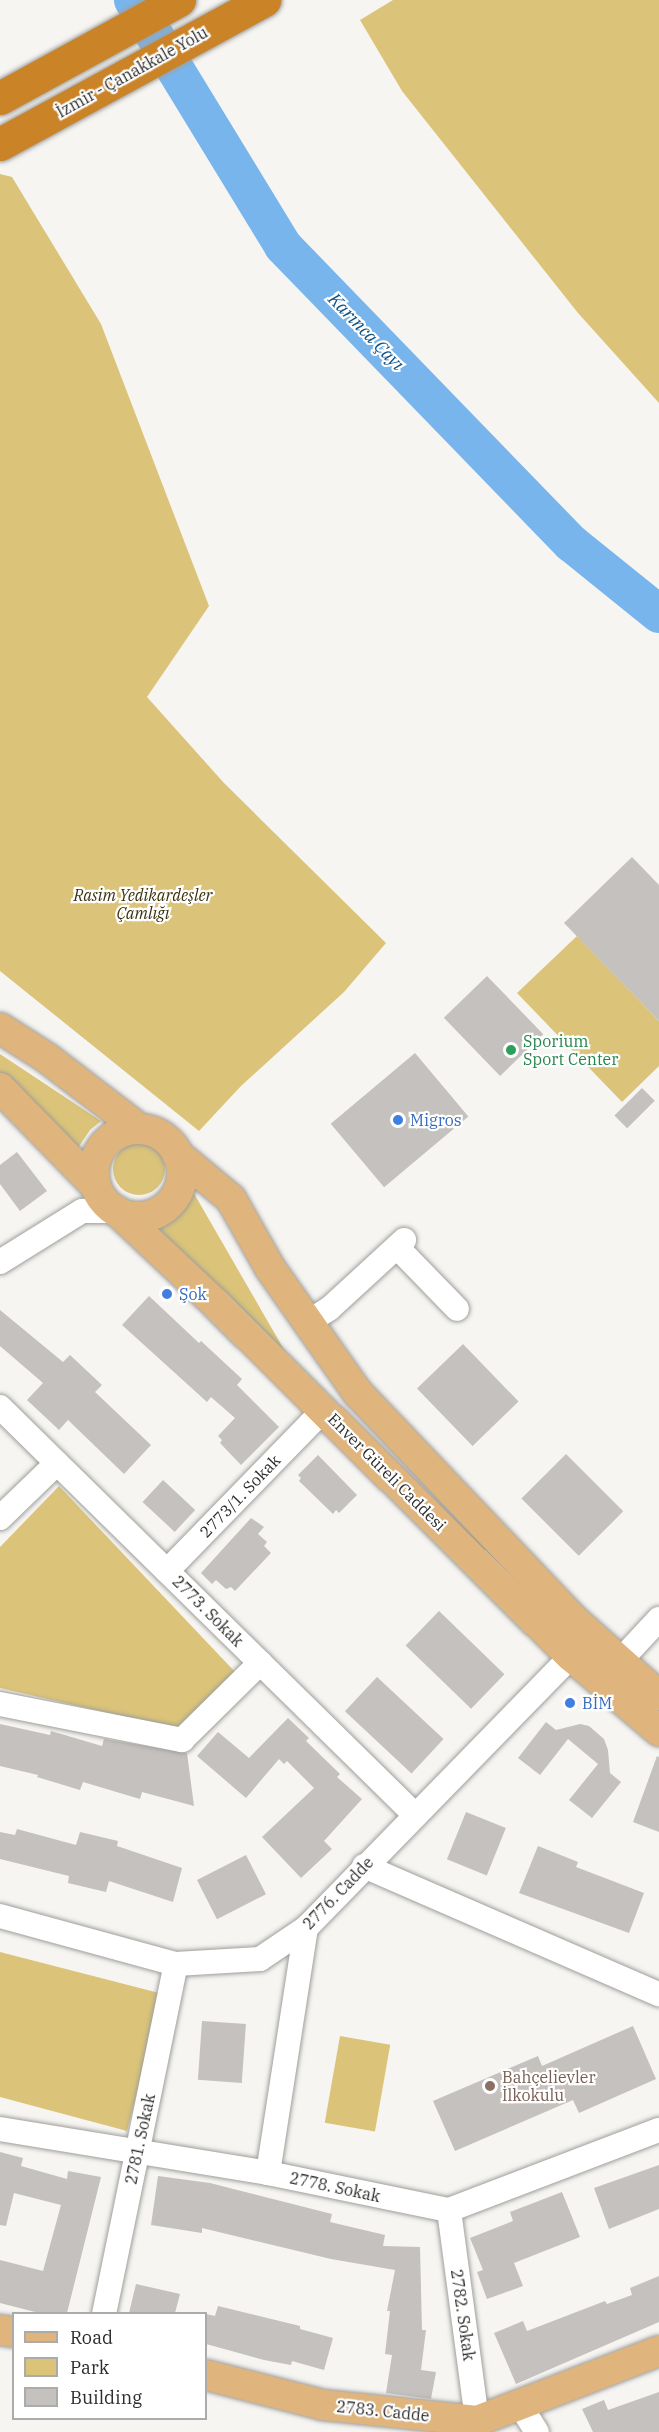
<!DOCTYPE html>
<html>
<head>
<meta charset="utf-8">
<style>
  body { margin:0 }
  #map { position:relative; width:659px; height:2432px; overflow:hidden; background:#f6f5f2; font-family:"IBM Plex Serif",serif }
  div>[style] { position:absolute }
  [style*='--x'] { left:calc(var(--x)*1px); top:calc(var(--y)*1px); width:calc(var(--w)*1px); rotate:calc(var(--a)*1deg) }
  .green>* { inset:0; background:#dbc479; transform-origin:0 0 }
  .round { border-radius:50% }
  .river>* { height:38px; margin:-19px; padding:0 19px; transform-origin:19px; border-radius:19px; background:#79b5ed }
  .building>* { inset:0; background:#c4c1be; transform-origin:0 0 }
  .roads { filter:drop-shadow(0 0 2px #9f9e9b) drop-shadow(0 0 2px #9f9e9b) }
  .minor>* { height:24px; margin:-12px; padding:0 12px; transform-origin:12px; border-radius:12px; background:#fff }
  .major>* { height:30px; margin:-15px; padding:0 15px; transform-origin:15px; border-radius:15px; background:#dfb57d }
  .major>.ring { margin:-15px; padding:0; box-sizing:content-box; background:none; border:30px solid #dfb57d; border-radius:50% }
  .highway>* { height:33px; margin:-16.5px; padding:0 16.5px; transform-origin:16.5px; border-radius:16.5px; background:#ca8327 }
  .dots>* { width:16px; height:16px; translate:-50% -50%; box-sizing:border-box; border:3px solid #fff; border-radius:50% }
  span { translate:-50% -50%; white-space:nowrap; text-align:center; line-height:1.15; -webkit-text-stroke:4.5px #fff; paint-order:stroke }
  .street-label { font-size:16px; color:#2c2c2b }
  .park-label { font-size:16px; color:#3b310e; font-style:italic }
  .leisure-label { font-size:16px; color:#27864d }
  .left { translate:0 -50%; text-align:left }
  .shop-label { font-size:16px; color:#366cbe }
  .education-label { font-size:16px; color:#785e54 }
  .water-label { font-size:18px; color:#0f5286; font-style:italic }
  .legend { position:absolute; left:12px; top:2312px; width:195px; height:108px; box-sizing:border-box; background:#fff; border:2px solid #ababaa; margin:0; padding:8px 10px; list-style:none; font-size:18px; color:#2c2c2b }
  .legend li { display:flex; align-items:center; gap:12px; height:30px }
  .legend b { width:30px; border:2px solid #ababaa }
</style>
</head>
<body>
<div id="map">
  <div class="green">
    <div style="clip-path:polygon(393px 0,659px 0,659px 403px,578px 313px,402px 91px,360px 20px)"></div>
    <div style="clip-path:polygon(0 174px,12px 177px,101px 324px,209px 606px,147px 697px,224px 783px,386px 943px,344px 992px,241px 1086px,199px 1131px,0 971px)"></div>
    <div style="clip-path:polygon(577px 936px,659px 1021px,659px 1066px,622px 1102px,517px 993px)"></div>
    <div style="clip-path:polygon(0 1054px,101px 1121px,90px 1130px,73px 1155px,0 1079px)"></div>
    <div class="round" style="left:113px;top:1143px;width:52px;height:52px"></div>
    <div style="clip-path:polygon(192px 1190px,305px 1386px,150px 1226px,180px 1212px)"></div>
    <div style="clip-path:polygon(59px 1486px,237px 1674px,182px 1730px,0 1688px,0 1547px)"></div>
    <div style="clip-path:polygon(0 1952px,163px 1994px,127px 2131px,0 2097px)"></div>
    <div style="left:340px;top:2036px;width:51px;height:88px;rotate:10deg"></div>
  </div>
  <div class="river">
    <div style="--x:133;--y:0;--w:288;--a:58.6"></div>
    <div style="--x:283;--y:246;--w:414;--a:45.9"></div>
    <div style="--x:571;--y:543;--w:113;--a:38.9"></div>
  </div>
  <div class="building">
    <div style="clip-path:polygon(632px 857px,659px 885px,659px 1021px,564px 923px)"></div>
    <div style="left:487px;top:976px;width:81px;height:60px;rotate:46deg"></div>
    <div style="left:415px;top:1053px;width:83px;height:110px;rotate:50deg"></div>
    <div style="left:642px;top:1088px;width:18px;height:39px;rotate:45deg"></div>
    <div style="clip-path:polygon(17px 1152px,47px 1191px,20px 1211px,0 1184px,0 1165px)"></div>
    <div style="clip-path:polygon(149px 1296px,199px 1343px,201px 1341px,242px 1379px,237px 1385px,279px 1427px,241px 1465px,220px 1443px,222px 1440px,218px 1436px,235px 1418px,211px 1397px,207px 1402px,122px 1325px)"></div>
    <div style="clip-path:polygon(0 1310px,63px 1362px,70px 1355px,102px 1385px,95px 1392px,151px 1445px,124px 1474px,68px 1420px,59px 1430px,27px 1400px,43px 1383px,0 1346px)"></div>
    <div style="left:463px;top:1344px;width:80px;height:64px;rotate:46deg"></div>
    <div style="left:566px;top:1454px;width:81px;height:63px;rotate:45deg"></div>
    <div style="clip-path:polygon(318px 1455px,357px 1495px,339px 1513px,336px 1510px,333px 1514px,299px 1481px,301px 1478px,298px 1475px)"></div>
    <div style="left:163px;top:1480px;width:44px;height:30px;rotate:43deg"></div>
    <div style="clip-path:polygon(251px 1518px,264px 1527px,258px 1534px,267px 1542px,264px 1546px,271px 1553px,235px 1591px,231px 1587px,226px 1589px,216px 1580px,212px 1584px,201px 1573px)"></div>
    <div style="left:439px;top:1611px;width:91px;height:48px;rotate:44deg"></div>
    <div style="left:377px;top:1677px;width:91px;height:47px;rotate:43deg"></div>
    <div style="clip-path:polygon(288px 1718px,309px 1738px,306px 1741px,340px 1774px,337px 1777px,362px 1799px,324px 1841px,332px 1849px,301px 1878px,262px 1837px,314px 1788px,287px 1761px,284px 1764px,279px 1759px,246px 1798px,197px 1756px,218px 1732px,249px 1758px)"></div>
    <div style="clip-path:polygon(546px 1722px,556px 1730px,580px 1724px,589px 1726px,604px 1739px,608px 1750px,610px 1773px,621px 1782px,592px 1818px,569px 1800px,598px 1764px,568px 1739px,540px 1775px,518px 1758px)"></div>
    <div style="clip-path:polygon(0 1724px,50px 1735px,51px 1731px,102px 1746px,104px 1739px,187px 1753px,194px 1806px,142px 1792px,140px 1799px,83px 1782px,80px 1790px,37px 1777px,38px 1775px,0 1766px)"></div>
    <div style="clip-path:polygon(657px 1756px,659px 1757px,659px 1832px,633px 1822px)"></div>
    <div style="left:466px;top:1812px;width:43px;height:51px;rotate:22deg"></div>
    <div style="clip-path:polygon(17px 1829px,76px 1845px,80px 1832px,118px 1841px,117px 1846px,182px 1868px,173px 1902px,109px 1881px,106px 1892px,68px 1883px,69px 1876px,0 1859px,0 1832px,15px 1835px)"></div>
    <div style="clip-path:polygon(538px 1846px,578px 1862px,576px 1867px,644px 1893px,629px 1933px,519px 1893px)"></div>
    <div style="left:246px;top:1855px;width:44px;height:55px;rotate:63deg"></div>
    <div style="left:202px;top:2021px;width:44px;height:59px;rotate:4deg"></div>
    <div style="clip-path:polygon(633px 2026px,656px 2079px,579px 2113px,573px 2100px,455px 2151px,433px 2101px,538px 2056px,542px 2066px)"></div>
    <div style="clip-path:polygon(0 2152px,23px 2158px,21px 2166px,67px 2179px,68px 2171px,101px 2177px,67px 2313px,39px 2313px,0 2303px,0 2260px,43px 2271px,61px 2205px,14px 2193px,6px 2226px,0 2225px)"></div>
    <div style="clip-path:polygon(659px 2165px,659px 2209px,609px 2229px,594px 2188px)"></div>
    <div style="clip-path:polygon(158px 2176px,210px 2183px,332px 2214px,330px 2222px,385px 2235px,383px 2246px,420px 2247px,422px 2330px,426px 2330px,421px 2370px,436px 2372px,431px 2399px,386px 2393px,392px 2355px,385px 2354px,390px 2311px,387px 2311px,395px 2270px,331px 2259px,202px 2228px,202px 2233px,151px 2225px)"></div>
    <div style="clip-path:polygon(562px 2192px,580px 2237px,514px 2263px,523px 2286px,487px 2299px,477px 2272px,483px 2270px,470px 2238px,513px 2221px,510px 2212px)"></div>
    <div style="clip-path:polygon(659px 2276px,659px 2322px,516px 2384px,494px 2333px,523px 2321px,527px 2331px,605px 2301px,607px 2304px,632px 2295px,630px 2288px)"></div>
    <div style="clip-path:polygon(136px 2284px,180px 2294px,175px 2313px,129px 2313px)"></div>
    <div style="clip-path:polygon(218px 2306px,300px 2326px,300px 2329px,333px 2338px,324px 2370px,292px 2361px,291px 2365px,264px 2360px,206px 2344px,206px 2314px,215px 2316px)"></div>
    <div style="clip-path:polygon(659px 2392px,659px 2432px,593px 2432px,582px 2409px,604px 2400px,608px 2410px)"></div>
  </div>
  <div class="roads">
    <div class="minor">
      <div style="--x:397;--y:1247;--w:86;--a:45.9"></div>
      <div style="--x:0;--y:1262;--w:97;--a:-31.9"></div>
      <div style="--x:82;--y:1211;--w:35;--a:0"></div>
      <div style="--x:308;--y:1322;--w:25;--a:-32"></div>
      <div style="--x:329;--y:1309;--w:102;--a:-42.6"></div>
      <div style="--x:0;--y:1407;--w:582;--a:44.51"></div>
      <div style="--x:0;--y:1518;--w:79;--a:-44"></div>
      <div style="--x:167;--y:1571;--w:209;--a:-45.8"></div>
      <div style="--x:619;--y:1662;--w:59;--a:-47.1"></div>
      <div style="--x:0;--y:1704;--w:186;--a:11.2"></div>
      <div style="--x:182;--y:1740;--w:110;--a:-44.6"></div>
      <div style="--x:364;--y:1866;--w:322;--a:23.5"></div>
      <div style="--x:0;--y:1916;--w:182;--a:15.3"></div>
      <div style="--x:176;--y:1964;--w:84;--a:-3.4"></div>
      <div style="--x:260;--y:1959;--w:55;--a:-34"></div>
      <div style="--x:306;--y:1928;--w:380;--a:-45.7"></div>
      <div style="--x:0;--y:2129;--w:272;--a:9.3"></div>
      <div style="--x:268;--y:2173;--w:185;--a:11.6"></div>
      <div style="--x:449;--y:2210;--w:225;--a:-20.9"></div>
      <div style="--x:268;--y:2173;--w:248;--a:-81.2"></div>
      <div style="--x:449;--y:2210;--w:213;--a:82.4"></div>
      <div style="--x:104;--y:2314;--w:357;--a:-78.4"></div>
      <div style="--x:520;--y:2405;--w:32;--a:58"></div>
    </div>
    <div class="major">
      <div style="--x:0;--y:1028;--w:56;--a:32.6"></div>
      <div style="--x:47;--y:1058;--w:117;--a:37.4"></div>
      <div style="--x:0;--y:1088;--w:137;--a:45.6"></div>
      <div class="ring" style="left:94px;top:1129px;width:58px;height:58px"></div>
      <div style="--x:177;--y:1154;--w:70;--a:39.8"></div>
      <div style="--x:231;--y:1199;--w:79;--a:60.5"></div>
      <div style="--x:270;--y:1268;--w:151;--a:54.9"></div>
      <div style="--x:357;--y:1392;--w:313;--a:46.4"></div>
      <div style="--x:573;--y:1619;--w:115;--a:41.8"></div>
      <div style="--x:117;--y:1211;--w:139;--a:43.2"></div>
      <div style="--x:218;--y:1306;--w:497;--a:44.8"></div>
      <div style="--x:571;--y:1656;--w:116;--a:40.4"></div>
      <div style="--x:0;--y:2330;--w:14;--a:8"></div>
      <div style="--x:206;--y:2375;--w:121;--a:14.4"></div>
      <div style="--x:323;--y:2405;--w:155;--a:5.9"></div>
      <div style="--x:477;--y:2421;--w:195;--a:-21"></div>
    </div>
    <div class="highway">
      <div style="--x:0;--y:98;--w:204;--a:-28.7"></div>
      <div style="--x:0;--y:144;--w:301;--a:-28.6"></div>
    </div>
  </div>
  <div class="dots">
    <div style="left:511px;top:1050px;background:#2e9e5b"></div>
    <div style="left:398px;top:1120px;background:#3f7fe0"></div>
    <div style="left:167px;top:1294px;background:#3f7fe0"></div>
    <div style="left:570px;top:1703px;background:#3f7fe0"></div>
    <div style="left:490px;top:2086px;background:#8d6e63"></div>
  </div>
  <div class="street-label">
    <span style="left:132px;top:72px;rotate:-29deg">İzmir - Çanakkale Yolu</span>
    <span style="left:387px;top:1472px;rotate:45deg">Enver Güreli Caddesi</span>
    <span style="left:240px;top:1496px;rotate:-46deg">2773/1. Sokak</span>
    <span style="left:208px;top:1611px;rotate:45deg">2773. Sokak</span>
    <span style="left:338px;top:1893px;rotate:-46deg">2776. Cadde</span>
    <span style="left:140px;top:2139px;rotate:-78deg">2781. Sokak</span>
    <span style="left:335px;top:2187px;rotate:12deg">2778. Sokak</span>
    <span style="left:463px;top:2315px;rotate:82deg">2782. Sokak</span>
    <span style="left:383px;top:2411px;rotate:6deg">2783. Cadde</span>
  </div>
  <div class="park-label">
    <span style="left:143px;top:904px">Rasim Yedikardeşler<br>Çamlığı</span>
  </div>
  <div class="leisure-label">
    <span class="left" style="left:523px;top:1050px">Sporium<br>Sport Center</span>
  </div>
  <div class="shop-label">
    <span class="left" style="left:410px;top:1120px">Migros</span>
    <span class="left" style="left:179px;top:1294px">Şok</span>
    <span class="left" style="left:582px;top:1703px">BİM</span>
  </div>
  <div class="education-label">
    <span class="left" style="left:502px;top:2086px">Bahçelievler<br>İlkokulu</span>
  </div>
  <div class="water-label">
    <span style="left:366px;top:332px;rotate:46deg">Karınca Çayı</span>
  </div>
  <ul class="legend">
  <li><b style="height:8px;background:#dfb57d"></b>Road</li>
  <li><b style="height:16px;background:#dbc479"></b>Park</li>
  <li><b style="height:16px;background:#c4c1be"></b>Building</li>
  </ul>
</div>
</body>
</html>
